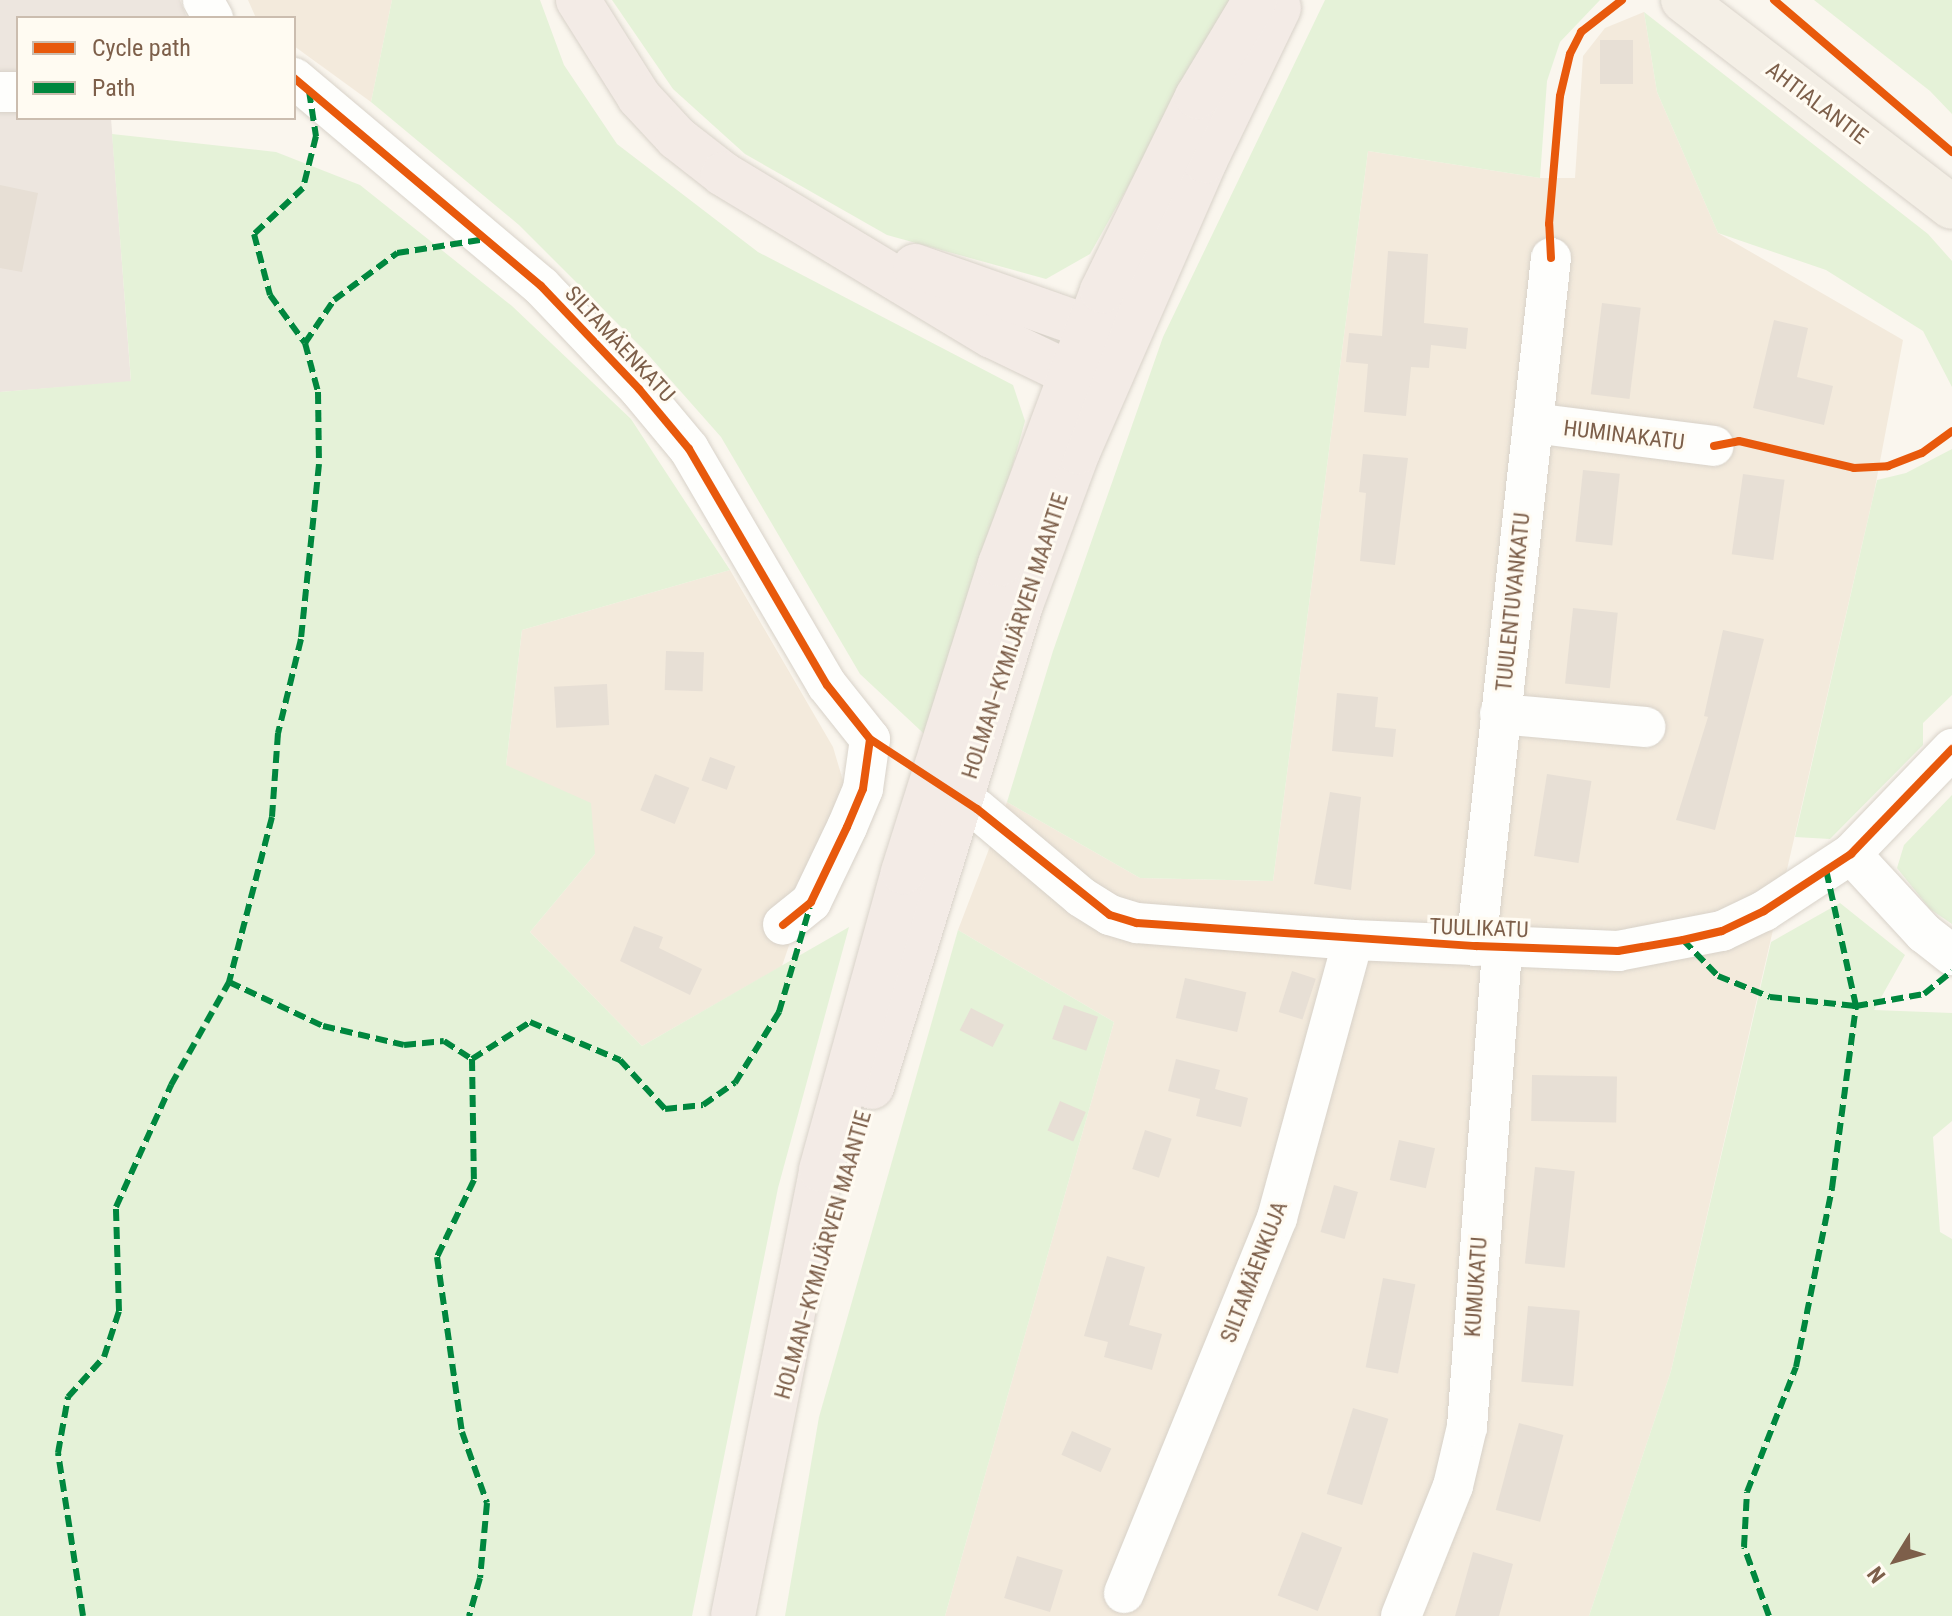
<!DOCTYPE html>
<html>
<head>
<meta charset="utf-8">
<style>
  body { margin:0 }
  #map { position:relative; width:1952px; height:1616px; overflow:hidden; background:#faf6ee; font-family:"Roboto Condensed",sans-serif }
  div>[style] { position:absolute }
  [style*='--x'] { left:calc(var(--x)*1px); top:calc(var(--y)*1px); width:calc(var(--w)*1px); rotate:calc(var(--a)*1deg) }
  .residential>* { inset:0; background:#f3eadc }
  .industrial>* { inset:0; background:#ede6df }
  .green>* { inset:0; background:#e5f2d8 }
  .building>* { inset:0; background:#e7dfd5; transform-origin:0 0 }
  .roads { filter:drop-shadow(0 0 2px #d8d2c9) drop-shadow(0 0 2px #d8d2c9) }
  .minor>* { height:40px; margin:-20px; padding:0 20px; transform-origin:20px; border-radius:20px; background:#fefefc }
  .major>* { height:44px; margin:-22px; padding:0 22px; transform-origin:22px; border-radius:22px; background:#f4efe6 }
  .highway>* { height:44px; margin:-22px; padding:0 22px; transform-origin:22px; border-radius:22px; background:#f3ebe6 }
  .quiet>* { height:6px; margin-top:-3px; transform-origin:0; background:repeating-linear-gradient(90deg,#00873e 0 12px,transparent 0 18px) }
  .cycleway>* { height:8px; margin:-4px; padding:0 4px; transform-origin:4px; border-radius:4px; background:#e8590c }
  span { translate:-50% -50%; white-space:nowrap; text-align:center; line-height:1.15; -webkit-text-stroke:6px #fffbf2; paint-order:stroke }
  .street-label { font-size:22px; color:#7d5f4a }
  .legend { position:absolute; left:16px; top:16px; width:280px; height:104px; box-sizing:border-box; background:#fffbf2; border:2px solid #cbbdaf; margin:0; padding:10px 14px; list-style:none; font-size:24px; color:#7d5f4a }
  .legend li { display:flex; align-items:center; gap:16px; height:40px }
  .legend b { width:40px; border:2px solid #cbbdaf }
  .north { position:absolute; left:1856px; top:1520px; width:80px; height:80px; -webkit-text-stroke:6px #fffbf2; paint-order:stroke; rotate:233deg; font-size:22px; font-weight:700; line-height:32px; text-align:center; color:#7d5f4a }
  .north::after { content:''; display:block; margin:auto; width:28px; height:36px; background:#7d5f4a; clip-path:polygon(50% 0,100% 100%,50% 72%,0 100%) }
</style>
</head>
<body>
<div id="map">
  <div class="residential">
    <div style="clip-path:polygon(248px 0,392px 0,371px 102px,294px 46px,294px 18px,256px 18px)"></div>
    <div style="clip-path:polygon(1644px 12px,1657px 92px,1718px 233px,1903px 340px,1874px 493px,1671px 1371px,1589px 1616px,945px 1616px,1114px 1022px,958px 930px,1007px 802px,1140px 878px,1273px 881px,1368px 151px,1540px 178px,1575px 178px,1583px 56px,1605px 28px)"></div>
    <div style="clip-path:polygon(730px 570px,833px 747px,844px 784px,782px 966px,642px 1046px,530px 932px,595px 854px,506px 765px,522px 630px)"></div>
  </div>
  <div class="industrial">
    <div style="clip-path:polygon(0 0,180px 0,187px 18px,18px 18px,18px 118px,111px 118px,131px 382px,0 392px)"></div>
  </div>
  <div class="green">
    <div style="clip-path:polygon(392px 0,540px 0,564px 65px,617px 144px,758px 252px,1013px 385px,1025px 421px,935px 744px,860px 674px,721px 437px,644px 350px,519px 225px,371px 102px)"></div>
    <div style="clip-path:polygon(612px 0,1233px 0,1090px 254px,1046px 279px,887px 235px,745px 154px,673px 89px)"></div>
    <div style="clip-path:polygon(1325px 0,1600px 0,1560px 42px,1547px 81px,1540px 178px,1368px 151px,1273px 881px,1140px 878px,1007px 802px,1053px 651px,1163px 337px)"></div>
    <div style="clip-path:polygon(1814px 0,1952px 0,1952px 114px,1930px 91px)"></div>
    <div style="clip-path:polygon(1644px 12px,1928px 234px,1952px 261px,1952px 387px,1923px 331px,1826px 270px,1718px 233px,1657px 92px)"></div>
    <div style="clip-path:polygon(112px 134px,276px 152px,360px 185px,512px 306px,631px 419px,730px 570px,522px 630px,506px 765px,591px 803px,595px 854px,530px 932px,642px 1046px,849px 927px,778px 1188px,692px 1616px,0 1616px,0 392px,131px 381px)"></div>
    <div style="clip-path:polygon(1952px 449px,1952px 695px,1923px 723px,1923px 745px,1830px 839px,1795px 837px,1877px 480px,1906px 473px)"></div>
    <div style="clip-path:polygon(1952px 795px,1952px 924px,1930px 909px,1897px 868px,1904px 845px)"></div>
    <div style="clip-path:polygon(1840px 903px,1905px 955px,1874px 1010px,1952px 1013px,1952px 1121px,1933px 1137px,1940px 1232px,1952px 1239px,1952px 1616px,1589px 1616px,1671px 1371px,1771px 942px)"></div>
    <div style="clip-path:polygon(958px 930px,1114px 1022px,945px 1616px,785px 1616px,819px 1417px)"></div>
  </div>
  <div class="building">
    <div style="left:1600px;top:40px;width:33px;height:44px"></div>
    <div style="clip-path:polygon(0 185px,38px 193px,22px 272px,0 268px)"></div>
    <div style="clip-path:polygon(1388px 251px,1428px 254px,1424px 323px,1468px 328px,1466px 349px,1431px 345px,1429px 368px,1411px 367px,1406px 416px,1364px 412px,1368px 364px,1346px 362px,1349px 333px,1382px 336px)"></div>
    <div style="left:1602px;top:303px;width:39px;height:92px;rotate:7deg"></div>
    <div style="clip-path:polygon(1774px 320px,1808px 328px,1797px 377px,1833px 386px,1824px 425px,1753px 408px)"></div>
    <div style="clip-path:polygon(1363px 454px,1408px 458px,1395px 565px,1360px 561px,1366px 493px,1359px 492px)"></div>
    <div style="left:1583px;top:470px;width:37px;height:72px;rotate:6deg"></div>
    <div style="left:1743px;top:474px;width:42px;height:81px;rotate:8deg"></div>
    <div style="left:1573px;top:608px;width:45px;height:76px;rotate:6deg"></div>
    <div style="clip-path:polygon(1723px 630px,1764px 639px,1715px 830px,1676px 820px,1708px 717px,1704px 716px)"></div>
    <div style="left:666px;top:651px;width:38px;height:39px;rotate:2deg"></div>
    <div style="left:607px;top:684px;width:41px;height:53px;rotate:87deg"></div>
    <div style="clip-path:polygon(1337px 693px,1378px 697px,1375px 727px,1396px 729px,1393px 757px,1332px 751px)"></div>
    <div style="left:710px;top:757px;width:27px;height:25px;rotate:20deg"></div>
    <div style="left:655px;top:774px;width:37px;height:39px;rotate:22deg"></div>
    <div style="left:1547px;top:774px;width:45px;height:83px;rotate:9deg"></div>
    <div style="clip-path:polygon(1330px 792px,1361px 797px,1351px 890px,1314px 884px)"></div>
    <div style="clip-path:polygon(634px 926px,663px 937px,659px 948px,702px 969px,690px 995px,620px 961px)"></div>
    <div style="left:1292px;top:971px;width:25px;height:43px;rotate:18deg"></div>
    <div style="left:1185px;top:978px;width:63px;height:41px;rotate:13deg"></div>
    <div style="left:1064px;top:1005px;width:36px;height:36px;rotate:19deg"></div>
    <div style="left:971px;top:1008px;width:37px;height:25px;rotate:27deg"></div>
    <div style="clip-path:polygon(1176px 1059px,1220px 1070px,1215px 1089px,1248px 1098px,1241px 1127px,1196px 1116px,1200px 1099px,1168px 1091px)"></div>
    <div style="left:1532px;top:1075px;width:85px;height:46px;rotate:1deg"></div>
    <div style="left:1060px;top:1101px;width:28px;height:32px;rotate:23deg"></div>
    <div style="left:1145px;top:1130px;width:28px;height:41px;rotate:18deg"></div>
    <div style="left:1399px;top:1140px;width:37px;height:41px;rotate:13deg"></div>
    <div style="left:1535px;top:1167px;width:40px;height:97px;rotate:6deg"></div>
    <div style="left:1334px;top:1185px;width:25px;height:49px;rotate:16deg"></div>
    <div style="clip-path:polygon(1107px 1256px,1145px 1267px,1129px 1325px,1162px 1334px,1152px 1370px,1104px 1357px,1108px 1342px,1084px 1336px)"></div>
    <div style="left:1383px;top:1278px;width:33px;height:91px;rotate:11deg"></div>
    <div style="left:1528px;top:1306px;width:52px;height:76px;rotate:5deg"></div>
    <div style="left:1353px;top:1408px;width:37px;height:90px;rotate:17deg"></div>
    <div style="left:1519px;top:1423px;width:46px;height:90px;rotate:15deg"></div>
    <div style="left:1072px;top:1431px;width:43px;height:26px;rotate:24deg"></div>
    <div style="left:1302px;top:1532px;width:43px;height:68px;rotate:21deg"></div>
    <div style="clip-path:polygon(1473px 1552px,1513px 1564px,1499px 1616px,1455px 1616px)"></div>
    <div style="left:1017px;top:1556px;width:48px;height:44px;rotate:17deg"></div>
  </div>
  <div class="roads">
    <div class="minor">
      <div style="--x:203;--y:0;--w:21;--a:61"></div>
      <div style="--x:294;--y:78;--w:323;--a:40.1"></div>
      <div style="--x:541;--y:286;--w:142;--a:46.4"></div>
      <div style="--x:639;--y:389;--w:78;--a:50.2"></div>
      <div style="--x:689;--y:449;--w:273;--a:59.7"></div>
      <div style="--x:827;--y:685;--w:69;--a:51.5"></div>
      <div style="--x:870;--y:739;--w:50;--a:98"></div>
      <div style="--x:863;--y:789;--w:41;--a:112.8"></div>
      <div style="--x:847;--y:827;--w:83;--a:115.6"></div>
      <div style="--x:811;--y:902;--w:36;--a:141"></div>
      <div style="--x:0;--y:92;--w:18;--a:0"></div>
      <div style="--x:1533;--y:423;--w:182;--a:7.2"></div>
      <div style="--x:1500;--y:714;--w:146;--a:5.1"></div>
      <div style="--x:977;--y:809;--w:136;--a:40.2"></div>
      <div style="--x:1081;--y:897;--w:34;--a:32"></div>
      <div style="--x:1110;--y:915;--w:28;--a:17"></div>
      <div style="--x:1137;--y:923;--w:217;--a:4.5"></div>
      <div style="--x:1353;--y:940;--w:265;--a:2.4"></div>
      <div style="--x:1618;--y:951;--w:106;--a:-10.9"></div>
      <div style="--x:1722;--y:931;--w:47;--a:-25.5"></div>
      <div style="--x:1764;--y:911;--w:104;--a:-33.2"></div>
      <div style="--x:1851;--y:854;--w:146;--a:-46.1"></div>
      <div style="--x:1851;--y:854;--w:108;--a:47.3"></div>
      <div style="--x:1924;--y:933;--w:36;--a:38"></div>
      <div style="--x:1476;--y:946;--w:692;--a:-83.78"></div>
      <div style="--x:1124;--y:1593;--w:405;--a:-67.8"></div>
      <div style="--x:1277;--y:1218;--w:288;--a:-74.7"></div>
      <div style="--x:1401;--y:1616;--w:140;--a:-68.2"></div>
      <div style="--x:1453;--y:1486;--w:61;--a:-76.7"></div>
      <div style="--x:1467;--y:1427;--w:482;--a:-85.8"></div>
    </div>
    <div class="major">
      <div style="--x:1683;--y:0;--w:339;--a:37.6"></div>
    </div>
    <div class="highway">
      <div style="--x:578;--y:0;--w:115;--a:57.8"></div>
      <div style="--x:639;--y:97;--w:56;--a:47.2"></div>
      <div style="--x:677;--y:138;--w:58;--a:38"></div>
      <div style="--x:723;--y:174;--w:314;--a:31.1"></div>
      <div style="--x:992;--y:336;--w:85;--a:25.7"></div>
      <div style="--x:1069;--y:373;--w:28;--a:-8"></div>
      <div style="--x:915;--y:266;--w:183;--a:19.4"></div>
      <div style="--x:1088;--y:327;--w:27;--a:39"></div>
      <div style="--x:872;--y:1087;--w:505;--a:-72.82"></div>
      <div style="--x:1021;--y:605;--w:163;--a:-69.6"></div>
      <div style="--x:1078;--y:452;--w:318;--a:-66.4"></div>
      <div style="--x:1205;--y:161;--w:170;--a:-64.2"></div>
      <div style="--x:733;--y:1616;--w:455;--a:-78.8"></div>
      <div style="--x:821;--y:1170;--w:309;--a:-74.6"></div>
      <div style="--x:903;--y:872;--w:323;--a:-72.5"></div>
      <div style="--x:1000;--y:564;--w:291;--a:-69.5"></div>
      <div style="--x:1102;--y:291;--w:216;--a:-63.9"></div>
      <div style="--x:1197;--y:97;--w:113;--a:-59.1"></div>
    </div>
  </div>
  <div class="quiet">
    <div style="--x:309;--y:91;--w:46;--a:81.2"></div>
    <div style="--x:316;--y:136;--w:54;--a:104"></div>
    <div style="--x:303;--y:188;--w:67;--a:136.8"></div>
    <div style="--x:254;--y:234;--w:63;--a:75.3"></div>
    <div style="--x:270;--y:295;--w:59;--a:53.9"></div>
    <div style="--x:305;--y:343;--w:51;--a:75.1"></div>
    <div style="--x:318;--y:392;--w:72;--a:89.2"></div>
    <div style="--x:319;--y:464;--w:176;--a:95.9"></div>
    <div style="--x:301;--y:639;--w:97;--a:103.7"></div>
    <div style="--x:278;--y:733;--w:84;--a:94.1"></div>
    <div style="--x:272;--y:817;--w:171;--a:104.6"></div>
    <div style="--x:229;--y:982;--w:104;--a:25.1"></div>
    <div style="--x:323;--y:1026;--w:83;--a:13.2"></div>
    <div style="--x:404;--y:1045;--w:40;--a:-5.7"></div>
    <div style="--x:444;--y:1041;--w:33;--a:33"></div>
    <div style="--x:472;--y:1059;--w:121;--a:89.1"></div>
    <div style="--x:474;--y:1180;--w:85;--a:115.7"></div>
    <div style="--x:437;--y:1257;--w:177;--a:81.9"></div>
    <div style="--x:462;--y:1432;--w:75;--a:70.6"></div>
    <div style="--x:487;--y:1503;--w:75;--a:95.3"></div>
    <div style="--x:480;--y:1578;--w:40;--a:106"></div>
    <div style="--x:305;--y:343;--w:52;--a:-56"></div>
    <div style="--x:334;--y:300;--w:79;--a:-36.7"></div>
    <div style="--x:397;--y:253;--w:90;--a:-8.9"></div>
    <div style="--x:1683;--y:940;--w:50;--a:45.8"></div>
    <div style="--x:1718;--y:976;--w:56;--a:22"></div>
    <div style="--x:1770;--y:997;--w:86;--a:6"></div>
    <div style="--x:1856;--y:1006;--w:69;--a:-10"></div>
    <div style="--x:1924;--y:994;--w:36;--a:-39"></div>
    <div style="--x:472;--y:1059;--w:69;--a:-32.5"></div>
    <div style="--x:530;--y:1022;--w:98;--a:22.9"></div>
    <div style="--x:620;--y:1060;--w:67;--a:47.4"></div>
    <div style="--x:665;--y:1109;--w:38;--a:-6"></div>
    <div style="--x:703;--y:1105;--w:39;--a:-35"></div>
    <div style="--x:735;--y:1083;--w:84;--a:-58.2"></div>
    <div style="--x:779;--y:1012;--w:109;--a:-73.6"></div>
    <div style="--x:83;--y:1616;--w:165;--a:-98.7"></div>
    <div style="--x:58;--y:1453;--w:57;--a:-79.9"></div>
    <div style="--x:68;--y:1397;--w:54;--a:-48"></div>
    <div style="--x:104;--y:1357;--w:48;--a:-71.9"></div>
    <div style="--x:119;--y:1311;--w:104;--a:-91.7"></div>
    <div style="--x:116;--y:1207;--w:134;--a:-65.7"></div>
    <div style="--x:171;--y:1085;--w:118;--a:-60.6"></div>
    <div style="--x:1769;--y:1616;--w:73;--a:-109.9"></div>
    <div style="--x:1744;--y:1547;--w:55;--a:-86.9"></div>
    <div style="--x:1747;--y:1492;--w:134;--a:-68.6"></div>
    <div style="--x:1796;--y:1367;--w:183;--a:-78.6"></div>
    <div style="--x:1832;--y:1188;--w:184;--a:-82.5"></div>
    <div style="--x:1856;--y:1006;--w:139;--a:-102.4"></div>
  </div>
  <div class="cycleway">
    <div style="--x:1774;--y:0;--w:234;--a:40.5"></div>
    <div style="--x:294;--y:78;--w:323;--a:40.1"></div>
    <div style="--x:541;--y:286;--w:142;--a:46.4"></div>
    <div style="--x:639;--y:389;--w:78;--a:50.2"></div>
    <div style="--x:689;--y:449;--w:273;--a:59.7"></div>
    <div style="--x:827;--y:685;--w:69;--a:51.5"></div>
    <div style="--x:870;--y:739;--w:128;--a:33.2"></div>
    <div style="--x:977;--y:809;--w:170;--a:38.6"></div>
    <div style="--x:1110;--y:915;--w:28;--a:17"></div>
    <div style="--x:1137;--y:923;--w:340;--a:3.9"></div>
    <div style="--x:1476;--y:946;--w:142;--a:2"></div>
    <div style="--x:1618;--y:951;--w:66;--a:-9.6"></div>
    <div style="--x:1683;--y:940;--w:40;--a:-13"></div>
    <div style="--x:1722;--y:931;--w:47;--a:-25.5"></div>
    <div style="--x:1764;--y:911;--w:104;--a:-33.2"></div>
    <div style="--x:1851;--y:854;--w:146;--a:-46.1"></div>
    <div style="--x:1551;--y:258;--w:34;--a:-93"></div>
    <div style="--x:1549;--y:224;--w:128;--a:-85.1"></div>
    <div style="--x:1560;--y:96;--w:43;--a:-76.6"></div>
    <div style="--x:1570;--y:54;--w:25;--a:-63"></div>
    <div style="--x:1581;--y:32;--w:52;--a:-38"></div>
    <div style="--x:1714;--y:446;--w:25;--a:-11"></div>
    <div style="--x:1739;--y:441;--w:118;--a:13.2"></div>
    <div style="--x:1854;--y:468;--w:34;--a:-3"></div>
    <div style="--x:1888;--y:466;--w:36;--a:-21"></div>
    <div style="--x:1922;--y:453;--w:37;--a:-36"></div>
    <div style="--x:783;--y:925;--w:36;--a:-39"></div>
    <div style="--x:811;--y:902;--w:83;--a:-64.4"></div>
    <div style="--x:847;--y:827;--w:41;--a:-67.2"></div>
    <div style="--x:863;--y:789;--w:50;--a:-82"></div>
  </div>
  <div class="street-label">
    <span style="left:1817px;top:103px;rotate:37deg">AHTIALANTIE</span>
    <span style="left:620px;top:344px;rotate:47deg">SILTAMÄENKATU</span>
    <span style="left:1624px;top:435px;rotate:7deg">HUMINAKATU</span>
    <span style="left:1513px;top:602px;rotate:-84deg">TUULENTUVANKATU</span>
    <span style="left:1015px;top:636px;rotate:-72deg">HOLMAN–KYMIJÄRVEN MAANTIE</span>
    <span style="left:1479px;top:928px;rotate:2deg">TUULIKATU</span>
    <span style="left:823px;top:1255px;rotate:-74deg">HOLMAN–KYMIJÄRVEN MAANTIE</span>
    <span style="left:1254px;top:1272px;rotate:-69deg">SILTAMÄENKUJA</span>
    <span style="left:1476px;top:1287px;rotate:-86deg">KUMUKATU</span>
  </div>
  <ul class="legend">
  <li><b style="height:10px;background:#e8590c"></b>Cycle path</li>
  <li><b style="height:10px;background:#00873e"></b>Path</li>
  </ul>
  <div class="north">N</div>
</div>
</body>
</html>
